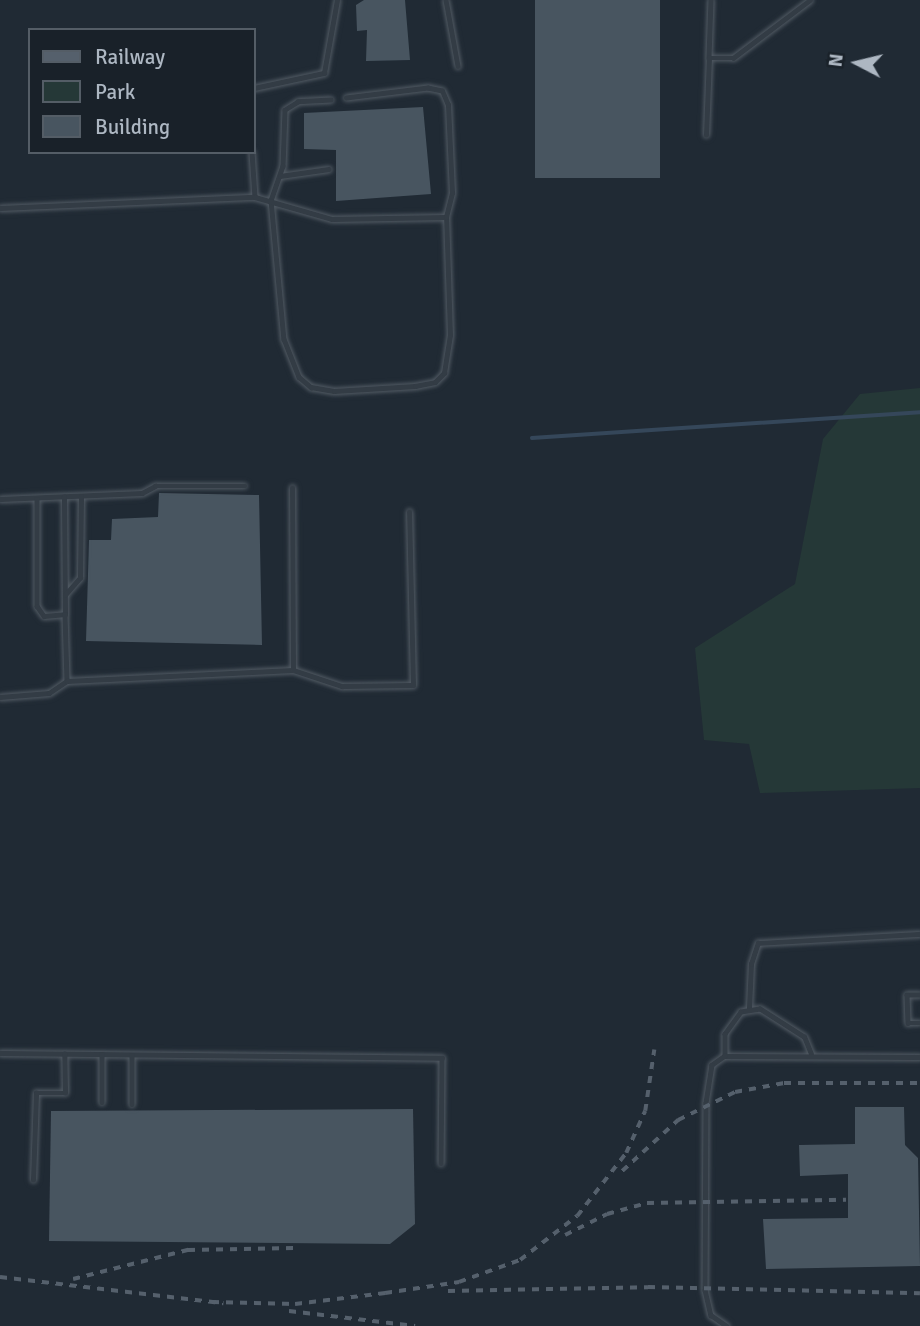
<!DOCTYPE html>
<html>
<head>
<meta charset="utf-8">
<style>
  body { margin:0 }
  #map { position:relative; width:920px; height:1326px; overflow:hidden; background:#202a34; font-family:Signika,sans-serif }
  div>[style] { position:absolute }
  [style*='--x'] { left:calc(var(--x)*1px); top:calc(var(--y)*1px); width:calc(var(--w)*1px); rotate:calc(var(--a)*1deg) }
  .green>* { inset:0; background:#253837 }
  .stream>* { height:3.5px; margin:-1.75px; padding:0 1.75px; transform-origin:1.75px; border-radius:1.75px; background:#35475a }
  .building>* { inset:0; background:#485560; transform-origin:0 0 }
  .roads { filter:drop-shadow(0 0 2px #515a63) drop-shadow(0 0 2px #515a63) }
  .service>* { height:4.5px; margin:-2.25px; padding:0 2.25px; transform-origin:2.25px; border-radius:2.25px; background:#333c45 }
  .rail>* { height:3.5px; margin-top:-1.75px; transform-origin:0; background:repeating-linear-gradient(90deg,#55606c 0 7px,transparent 0 14px) }
  span { translate:-50% -50%; white-space:nowrap; text-align:center; line-height:1.15; -webkit-text-stroke:6px #192129; paint-order:stroke }
  .legend { position:absolute; left:28px; top:28px; width:228px; height:126px; box-sizing:border-box; background:#192129; border:2px solid #545d66; margin:0; padding:9px 12px; list-style:none; font-size:21px; color:#adb7c2 }
  .legend li { display:flex; align-items:center; gap:14px; height:35px }
  .legend b { width:35px; border:2px solid #545d66 }
  .north { position:absolute; left:822px; top:28px; width:70px; height:70px; -webkit-text-stroke:5px #192129; paint-order:stroke; rotate:277deg; font-size:19px; font-weight:700; line-height:28px; text-align:center; color:#adb7c2 }
  .north::after { content:''; display:block; margin:auto; width:24px; height:32px; background:#adb7c2; clip-path:polygon(50% 0,100% 100%,50% 72%,0 100%) }
</style>
</head>
<body>
<div id="map">
  <div class="green">
    <div style="clip-path:polygon(920px 388px,920px 788px,760px 793px,749px 744px,704px 740px,695px 648px,795px 584px,823px 439px,860px 394px)"></div>
  </div>
  <div class="stream">
    <div style="--x:532;--y:438;--w:389;--a:-3.8"></div>
  </div>
  <div class="building">
    <div style="clip-path:polygon(364px 0,405px 0,410px 60px,366px 61px,367px 30px,357px 31px,356px 5px)"></div>
    <div style="left:535px;top:0;width:125px;height:178px"></div>
    <div style="clip-path:polygon(423px 107px,431px 194px,336px 201px,336px 150px,304px 149px,304px 113px)"></div>
    <div style="clip-path:polygon(159px 493px,259px 495px,262px 645px,86px 641px,89px 540px,111px 540px,112px 519px,158px 517px)"></div>
    <div style="clip-path:polygon(855px 1107px,904px 1107px,905px 1145px,918px 1158px,920px 1266px,766px 1269px,763px 1219px,848px 1218px,848px 1174px,800px 1176px,799px 1145px,855px 1144px)"></div>
    <div style="clip-path:polygon(413px 1109px,415px 1224px,390px 1244px,49px 1241px,51px 1111px)"></div>
  </div>
  <div class="roads">
    <div class="service">
      <div style="--x:446;--y:0;--w:67;--a:79.7"></div>
      <div style="--x:711;--y:0;--w:58;--a:92"></div>
      <div style="--x:709;--y:58;--w:24;--a:0"></div>
      <div style="--x:733;--y:58;--w:96;--a:-37"></div>
      <div style="--x:254;--y:88;--w:72;--a:-12.1"></div>
      <div style="--x:324;--y:73;--w:74;--a:-79.9"></div>
      <div style="--x:331;--y:100;--w:33;--a:177"></div>
      <div style="--x:298;--y:102;--w:15;--a:148"></div>
      <div style="--x:285;--y:110;--w:56;--a:92"></div>
      <div style="--x:283;--y:166;--w:36;--a:109"></div>
      <div style="--x:271;--y:200;--w:140;--a:84.7"></div>
      <div style="--x:284;--y:339;--w:41;--a:68.5"></div>
      <div style="--x:299;--y:377;--w:16;--a:40"></div>
      <div style="--x:311;--y:387;--w:23;--a:10"></div>
      <div style="--x:334;--y:391;--w:81;--a:-3.5"></div>
      <div style="--x:415;--y:386;--w:20;--a:-11"></div>
      <div style="--x:435;--y:382;--w:13;--a:-45"></div>
      <div style="--x:444;--y:373;--w:38;--a:-81"></div>
      <div style="--x:450;--y:335;--w:118;--a:-91.9"></div>
      <div style="--x:706;--y:135;--w:77;--a:-87.8"></div>
      <div style="--x:252;--y:152;--w:45;--a:86.2"></div>
      <div style="--x:280;--y:176;--w:49;--a:-8.1"></div>
      <div style="--x:0;--y:208;--w:255;--a:-2.5"></div>
      <div style="--x:255;--y:197;--w:80;--a:15.9"></div>
      <div style="--x:332;--y:219;--w:114;--a:-1"></div>
      <div style="--x:446;--y:217;--w:25;--a:-76"></div>
      <div style="--x:452;--y:193;--w:88;--a:-92.6"></div>
      <div style="--x:448;--y:105;--w:15;--a:-113"></div>
      <div style="--x:442;--y:91;--w:14;--a:-168"></div>
      <div style="--x:428;--y:88;--w:82;--a:173"></div>
      <div style="--x:0;--y:499;--w:142;--a:-2.4"></div>
      <div style="--x:142;--y:493;--w:15;--a:-28"></div>
      <div style="--x:155;--y:486;--w:90;--a:0"></div>
      <div style="--x:37;--y:499;--w:107;--a:90"></div>
      <div style="--x:37;--y:606;--w:12;--a:55"></div>
      <div style="--x:44;--y:616;--w:21;--a:-5"></div>
      <div style="--x:65;--y:614;--w:117;--a:-90.5"></div>
      <div style="--x:65;--y:595;--w:23;--a:-49"></div>
      <div style="--x:80;--y:578;--w:81;--a:-89.3"></div>
      <div style="--x:65;--y:614;--w:67;--a:88.3"></div>
      <div style="--x:293;--y:670;--w:52;--a:18.1"></div>
      <div style="--x:342;--y:686;--w:71;--a:-0.8"></div>
      <div style="--x:413;--y:685;--w:173;--a:-91.3"></div>
      <div style="--x:0;--y:697;--w:49;--a:-4.7"></div>
      <div style="--x:49;--y:693;--w:22;--a:-34"></div>
      <div style="--x:67;--y:681;--w:226;--a:-2.8"></div>
      <div style="--x:293;--y:670;--w:182;--a:-90.3"></div>
      <div style="--x:920;--y:995;--w:13;--a:180"></div>
      <div style="--x:907;--y:995;--w:28;--a:88"></div>
      <div style="--x:908;--y:1023;--w:12;--a:0"></div>
      <div style="--x:749;--y:1008;--w:44;--a:-87.4"></div>
      <div style="--x:751;--y:964;--w:22;--a:-72"></div>
      <div style="--x:758;--y:943;--w:162;--a:-3.2"></div>
      <div style="--x:0;--y:1053;--w:442;--a:0.6"></div>
      <div style="--x:442;--y:1058;--w:105;--a:90.5"></div>
      <div style="--x:102;--y:1054;--w:48;--a:90"></div>
      <div style="--x:811;--y:1054;--w:18;--a:-112"></div>
      <div style="--x:804;--y:1037;--w:52;--a:-147.5"></div>
      <div style="--x:760;--y:1009;--w:19;--a:171"></div>
      <div style="--x:741;--y:1012;--w:27;--a:126"></div>
      <div style="--x:725;--y:1034;--w:22;--a:90"></div>
      <div style="--x:725;--y:1056;--w:195;--a:0.3"></div>
      <div style="--x:132;--y:1055;--w:49;--a:90"></div>
      <div style="--x:725;--y:1056;--w:16;--a:145"></div>
      <div style="--x:712;--y:1065;--w:38;--a:99"></div>
      <div style="--x:706;--y:1103;--w:187;--a:90.3"></div>
      <div style="--x:705;--y:1290;--w:26;--a:77"></div>
      <div style="--x:711;--y:1315;--w:19;--a:35"></div>
      <div style="--x:33;--y:1180;--w:87;--a:-88"></div>
      <div style="--x:36;--y:1093;--w:29;--a:0"></div>
      <div style="--x:65;--y:1093;--w:39;--a:-91"></div>
    </div>
  </div>
  <div class="rail">
    <div style="--x:622;--y:1171;--w:76;--a:-42.3"></div>
    <div style="--x:678;--y:1120;--w:64;--a:-26.2"></div>
    <div style="--x:735;--y:1092;--w:50;--a:-10.4"></div>
    <div style="--x:784;--y:1083;--w:136;--a:0"></div>
    <div style="--x:565;--y:1235;--w:47;--a:-26.6"></div>
    <div style="--x:607;--y:1214;--w:41;--a:-15.4"></div>
    <div style="--x:647;--y:1203;--w:199;--a:-0.9"></div>
    <div style="--x:0;--y:1277;--w:225;--a:6.7"></div>
    <div style="--x:73;--y:1279;--w:119;--a:-14.2"></div>
    <div style="--x:188;--y:1250;--w:106;--a:-1.1"></div>
    <div style="--x:448;--y:1291;--w:200;--a:-1.1"></div>
    <div style="--x:648;--y:1287;--w:272;--a:1.3"></div>
    <div style="--x:212;--y:1302;--w:83;--a:1.4"></div>
    <div style="--x:295;--y:1304;--w:91;--a:-7"></div>
    <div style="--x:385;--y:1293;--w:75;--a:-8.5"></div>
    <div style="--x:459;--y:1282;--w:65;--a:-19.8"></div>
    <div style="--x:520;--y:1260;--w:72;--a:-37.7"></div>
    <div style="--x:577;--y:1216;--w:80;--a:-52.1"></div>
    <div style="--x:626;--y:1153;--w:46;--a:-65.7"></div>
    <div style="--x:645;--y:1111;--w:62;--a:-81.6"></div>
    <div style="--x:289;--y:1311;--w:127;--a:6.8"></div>
  </div>
  <ul class="legend">
  <li><b style="height:9px;background:#55606c"></b>Railway</li>
  <li><b style="height:19px;background:#253837"></b>Park</li>
  <li><b style="height:19px;background:#485560"></b>Building</li>
  </ul>
  <div class="north">N</div>
</div>
</body>
</html>
